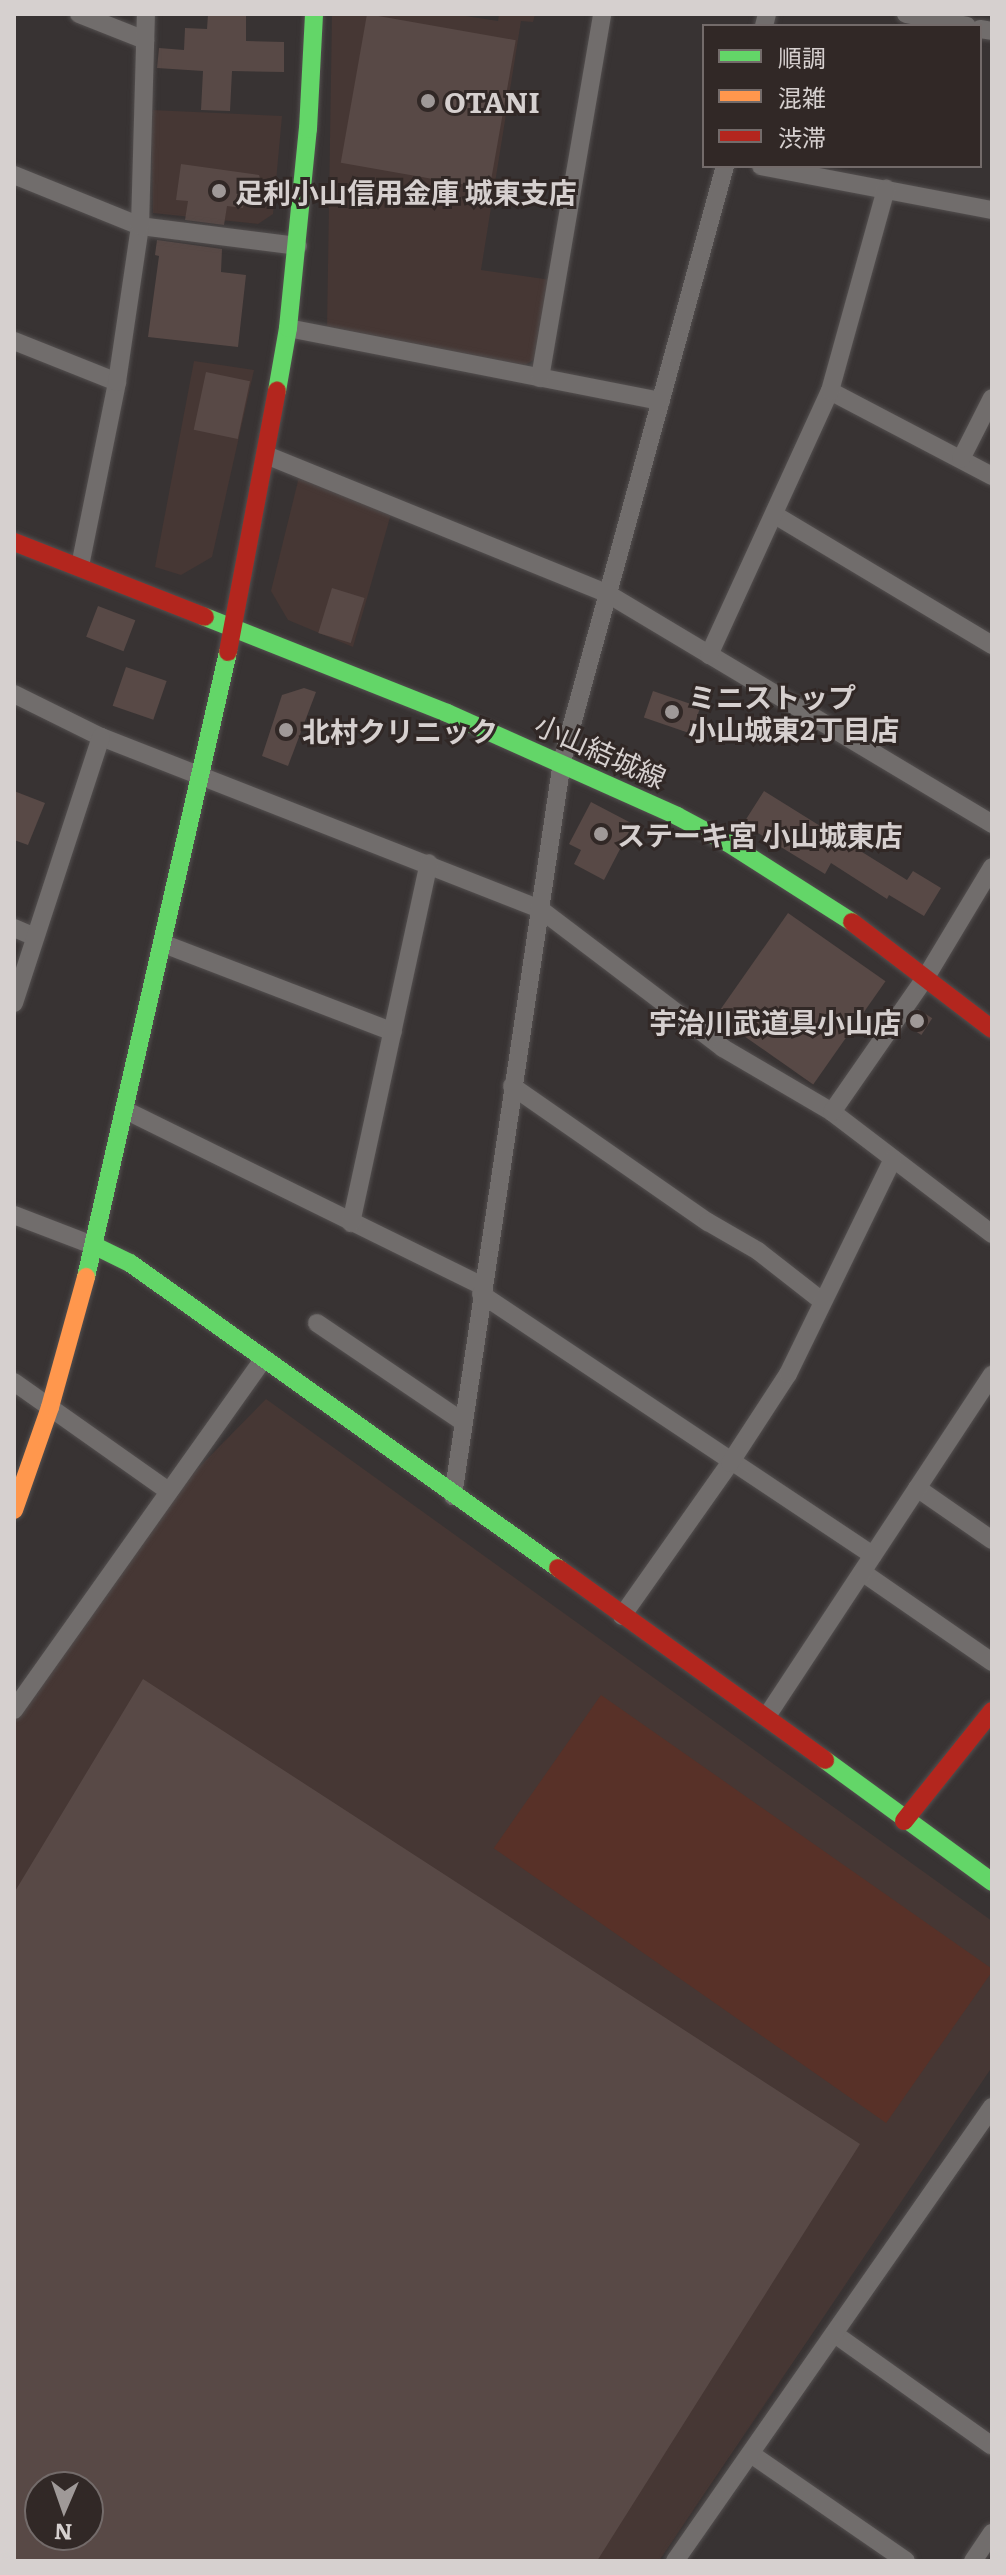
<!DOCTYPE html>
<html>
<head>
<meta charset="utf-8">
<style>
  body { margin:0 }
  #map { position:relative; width:1006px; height:2575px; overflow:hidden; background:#383333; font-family:Literata,"Noto Sans JP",serif }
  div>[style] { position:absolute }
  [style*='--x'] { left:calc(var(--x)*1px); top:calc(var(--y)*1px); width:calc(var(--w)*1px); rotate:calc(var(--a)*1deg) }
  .built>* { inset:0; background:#463734 }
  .green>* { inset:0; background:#583128; transform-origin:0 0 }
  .building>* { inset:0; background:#584946; transform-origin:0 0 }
  .roads { filter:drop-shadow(0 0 2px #534f4f) drop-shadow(0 0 2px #534f4f) }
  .street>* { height:18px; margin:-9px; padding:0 9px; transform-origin:9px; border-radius:9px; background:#716d6c }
  .fast>* { height:18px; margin:-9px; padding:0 9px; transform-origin:9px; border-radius:9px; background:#63d668 }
  .slow>* { height:18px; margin:-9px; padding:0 9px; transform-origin:9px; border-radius:9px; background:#ff974d }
  .jam>* { height:18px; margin:-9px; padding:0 9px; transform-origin:9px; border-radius:9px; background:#b3261e }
  .dots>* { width:22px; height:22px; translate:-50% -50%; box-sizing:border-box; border:4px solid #312826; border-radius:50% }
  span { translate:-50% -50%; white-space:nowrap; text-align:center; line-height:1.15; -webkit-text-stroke:6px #312826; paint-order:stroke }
  .poi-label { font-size:28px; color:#d6d0cf; font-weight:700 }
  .left { translate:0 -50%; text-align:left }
  .right { translate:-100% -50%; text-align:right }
  .street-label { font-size:28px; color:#d6d0cf }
  .frame { position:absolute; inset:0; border:16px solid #d6d0cf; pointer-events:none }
  .legend { position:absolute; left:702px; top:24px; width:280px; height:144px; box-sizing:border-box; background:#312826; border:2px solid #736b6a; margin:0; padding:10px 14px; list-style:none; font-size:24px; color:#d6d0cf }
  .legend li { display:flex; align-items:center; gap:16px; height:40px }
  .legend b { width:40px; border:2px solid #736b6a }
  .north { position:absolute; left:24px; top:2471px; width:80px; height:80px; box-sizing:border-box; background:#312826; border:2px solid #736b6a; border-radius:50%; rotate:182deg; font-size:22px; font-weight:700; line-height:32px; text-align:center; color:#d6d0cf }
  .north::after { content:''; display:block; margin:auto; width:28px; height:36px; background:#9f9998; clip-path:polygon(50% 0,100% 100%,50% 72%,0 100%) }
</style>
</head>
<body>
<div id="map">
  <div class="built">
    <div style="clip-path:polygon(332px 14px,453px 14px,498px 21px,499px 14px,535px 14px,533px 22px,521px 21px,481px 270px,551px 280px,538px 357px,525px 365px,327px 329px)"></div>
    <div style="clip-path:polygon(151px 110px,282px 116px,273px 214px,258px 224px,153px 213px)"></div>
    <div style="clip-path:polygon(194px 361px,254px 370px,212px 557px,181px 575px,155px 567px)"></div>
    <div style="clip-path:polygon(299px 477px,391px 514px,353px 647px,288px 620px,271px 591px)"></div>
    <div style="clip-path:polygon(evenodd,266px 1399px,992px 1921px,992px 2067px,659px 2561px,14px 2561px,14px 1721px,164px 1503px,266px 1399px,40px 2487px,88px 2487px,88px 2535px,40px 2535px,40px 2487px)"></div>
  </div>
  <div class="green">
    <div style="left:601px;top:1695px;width:479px;height:187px;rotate:35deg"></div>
  </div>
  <div class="building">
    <div style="clip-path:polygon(208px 14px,246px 14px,246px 41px,284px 42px,284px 72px,232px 71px,230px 111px,201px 110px,203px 71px,157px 68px,159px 48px,184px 50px,185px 28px,207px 29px)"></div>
    <div style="left:367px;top:14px;width:151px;height:151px;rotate:10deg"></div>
    <div style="clip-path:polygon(181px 164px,259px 175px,263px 188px,257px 195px,245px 194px,243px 208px,227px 206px,224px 225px,185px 220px,188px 201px,176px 200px)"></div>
    <div style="clip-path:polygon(157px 240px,222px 249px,221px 272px,246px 275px,238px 347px,148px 337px,159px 256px,155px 255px)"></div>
    <div style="left:206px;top:372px;width:45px;height:59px;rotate:12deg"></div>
    <div style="left:332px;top:588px;width:34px;height:47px;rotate:17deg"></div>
    <div style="left:98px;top:606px;width:40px;height:33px;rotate:21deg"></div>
    <div style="left:126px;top:667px;width:43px;height:41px;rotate:19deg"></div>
    <div style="clip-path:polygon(304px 688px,316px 692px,288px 766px,262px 756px,282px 695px)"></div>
    <div style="left:653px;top:691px;width:50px;height:28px;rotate:19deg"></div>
    <div style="clip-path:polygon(14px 791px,45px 803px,28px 845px,14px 840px)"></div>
    <div style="clip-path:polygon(764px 791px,907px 880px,913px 871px,941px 888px,924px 916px,889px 895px,887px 899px,831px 863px,825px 874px,743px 824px)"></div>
    <div style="clip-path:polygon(591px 802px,633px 824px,604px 880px,574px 864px,581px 850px,569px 844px)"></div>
    <div style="left:788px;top:913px;width:119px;height:126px;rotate:35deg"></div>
    <div style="left:918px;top:1009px;width:17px;height:20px;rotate:33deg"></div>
    <div style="clip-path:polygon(evenodd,143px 1679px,860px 2144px,597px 2561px,14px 2561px,14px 1893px,143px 1679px,40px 2487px,88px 2487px,88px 2535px,40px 2535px,40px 2487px)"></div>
  </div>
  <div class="roads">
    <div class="street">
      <div style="--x:79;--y:14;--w:71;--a:21.5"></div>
      <div style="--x:906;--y:14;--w:62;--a:11.1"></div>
      <div style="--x:764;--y:26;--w:12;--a:-76"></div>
      <div style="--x:980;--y:29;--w:12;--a:9"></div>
      <div style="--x:761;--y:166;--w:235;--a:10.8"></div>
      <div style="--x:14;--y:175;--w:136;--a:22"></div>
      <div style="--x:140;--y:226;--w:159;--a:7.2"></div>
      <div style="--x:288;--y:328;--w:380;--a:11.1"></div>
      <div style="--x:14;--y:341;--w:111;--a:21.7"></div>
      <div style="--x:540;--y:378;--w:369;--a:-80.3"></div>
      <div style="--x:830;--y:391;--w:183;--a:27.7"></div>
      <div style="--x:266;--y:455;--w:369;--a:22.1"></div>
      <div style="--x:608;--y:594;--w:448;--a:30.9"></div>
      <div style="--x:961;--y:459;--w:68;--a:-63.1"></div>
      <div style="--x:775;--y:515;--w:253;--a:30.9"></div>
      <div style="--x:80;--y:566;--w:188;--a:-78.6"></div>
      <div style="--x:117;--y:382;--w:158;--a:-81.6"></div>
      <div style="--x:140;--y:226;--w:212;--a:-88.4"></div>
      <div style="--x:709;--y:655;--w:290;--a:-65.4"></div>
      <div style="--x:830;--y:391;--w:210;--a:-74.5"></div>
      <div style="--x:14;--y:694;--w:97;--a:26.3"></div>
      <div style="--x:101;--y:737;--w:471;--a:21.4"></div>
      <div style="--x:540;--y:909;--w:230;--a:37.2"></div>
      <div style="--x:723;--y:1048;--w:126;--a:30.4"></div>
      <div style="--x:832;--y:1112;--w:201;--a:37.3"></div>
      <div style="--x:14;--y:928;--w:23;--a:23"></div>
      <div style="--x:164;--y:944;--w:245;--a:21"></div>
      <div style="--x:14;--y:1003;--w:280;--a:-71.9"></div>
      <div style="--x:512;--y:1086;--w:239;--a:34.8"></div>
      <div style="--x:708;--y:1222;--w:58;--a:30.1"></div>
      <div style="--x:758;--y:1251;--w:81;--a:38"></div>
      <div style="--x:127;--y:1111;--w:396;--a:26.2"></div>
      <div style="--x:832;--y:1112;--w:165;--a:-55.2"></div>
      <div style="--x:926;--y:977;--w:128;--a:-59"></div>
      <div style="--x:14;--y:1215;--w:87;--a:20.9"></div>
      <div style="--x:351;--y:1223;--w:368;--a:-77.8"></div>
      <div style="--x:481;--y:1294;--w:471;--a:33.7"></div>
      <div style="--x:317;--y:1323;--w:176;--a:34.1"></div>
      <div style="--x:14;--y:1382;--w:187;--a:35.2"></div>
      <div style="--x:917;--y:1488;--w:91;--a:34.7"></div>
      <div style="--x:453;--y:1496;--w:743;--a:-81.56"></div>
      <div style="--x:562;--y:761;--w:617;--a:-74.68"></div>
      <div style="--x:862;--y:1572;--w:158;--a:34.7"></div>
      <div style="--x:622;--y:1616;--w:187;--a:-54.8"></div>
      <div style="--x:730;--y:1463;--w:106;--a:-56.9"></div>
      <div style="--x:788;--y:1374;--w:239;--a:-64"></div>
      <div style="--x:14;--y:1710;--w:430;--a:-54.6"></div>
      <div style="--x:767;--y:1716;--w:409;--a:-56.6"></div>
      <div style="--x:836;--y:2335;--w:191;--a:35.4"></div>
      <div style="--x:751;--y:2454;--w:188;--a:34.6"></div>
      <div style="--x:675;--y:2561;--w:554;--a:-55.08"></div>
      <div style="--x:973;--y:2561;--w:34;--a:-56"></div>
    </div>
    <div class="fast">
      <div style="--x:277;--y:391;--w:64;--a:-80.1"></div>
      <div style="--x:288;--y:328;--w:200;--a:-84.3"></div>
      <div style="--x:308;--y:129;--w:115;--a:-87"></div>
      <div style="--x:205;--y:617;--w:260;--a:21.6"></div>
      <div style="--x:447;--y:713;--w:252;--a:24.1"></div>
      <div style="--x:677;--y:816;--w:58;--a:27.9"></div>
      <div style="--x:728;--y:843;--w:147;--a:32.5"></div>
      <div style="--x:95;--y:1246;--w:39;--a:26"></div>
      <div style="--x:130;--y:1263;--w:526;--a:35.47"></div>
      <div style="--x:86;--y:1277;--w:641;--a:-77.2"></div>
      <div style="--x:825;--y:1760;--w:207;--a:36.1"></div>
    </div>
    <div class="slow">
      <div style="--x:14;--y:1510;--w:109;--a:-70.7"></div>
      <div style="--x:50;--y:1407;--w:135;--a:-74.5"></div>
    </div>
    <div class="jam">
      <div style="--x:14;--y:542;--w:205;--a:21.4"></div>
      <div style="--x:228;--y:652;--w:266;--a:-79.4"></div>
      <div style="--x:852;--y:922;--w:176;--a:37.4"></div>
      <div style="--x:558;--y:1568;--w:329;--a:35.7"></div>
      <div style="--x:904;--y:1821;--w:141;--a:-51.3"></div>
    </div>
  </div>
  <div class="dots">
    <div style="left:428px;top:101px;background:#9f9998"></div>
    <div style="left:219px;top:191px;background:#9f9998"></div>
    <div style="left:672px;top:712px;background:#9f9998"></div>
    <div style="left:286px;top:730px;background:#9f9998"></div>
    <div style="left:601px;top:834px;background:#9f9998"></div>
    <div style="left:917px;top:1021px;background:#9f9998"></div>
  </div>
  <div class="poi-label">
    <span class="left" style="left:444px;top:101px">OTANI</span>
    <span class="left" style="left:235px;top:191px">足利小山信用金庫 城東支店</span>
    <span class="left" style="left:688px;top:712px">ミニストップ<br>小山城東2丁目店</span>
    <span class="left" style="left:302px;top:730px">北村クリニック</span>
    <span class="left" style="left:617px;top:834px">ステーキ宮 小山城東店</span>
    <span class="right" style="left:901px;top:1021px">宇治川武道具小山店</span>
  </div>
  <div class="street-label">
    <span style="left:601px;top:750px;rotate:24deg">小山結城線</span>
  </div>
  <div class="frame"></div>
  <ul class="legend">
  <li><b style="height:10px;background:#63d668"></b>順調</li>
  <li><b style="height:10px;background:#ff974d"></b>混雑</li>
  <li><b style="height:10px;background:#b3261e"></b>渋滞</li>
  </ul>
  <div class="north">N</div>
</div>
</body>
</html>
